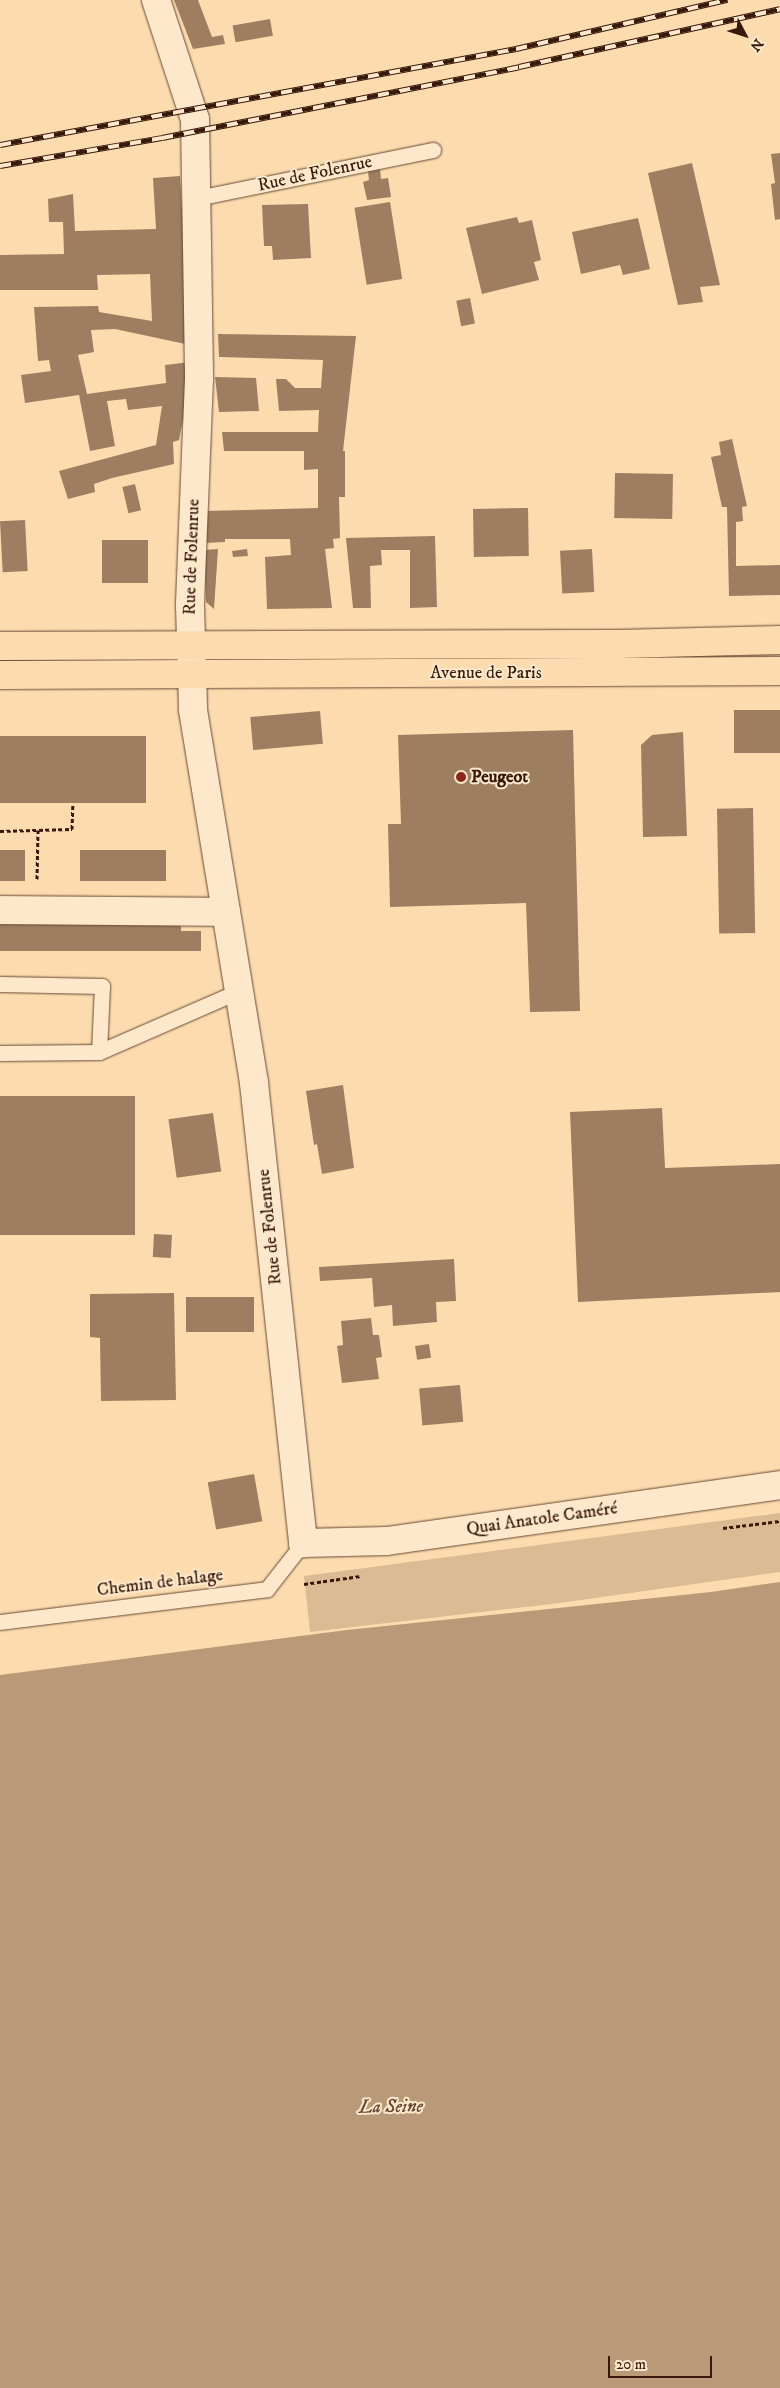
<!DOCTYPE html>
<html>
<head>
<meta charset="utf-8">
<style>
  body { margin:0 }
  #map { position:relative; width:780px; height:2388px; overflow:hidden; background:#fcdcaf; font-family:"IM FELL DW Pica",serif }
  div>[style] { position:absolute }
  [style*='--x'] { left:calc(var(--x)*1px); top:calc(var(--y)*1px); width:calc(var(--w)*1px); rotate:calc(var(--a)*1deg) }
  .green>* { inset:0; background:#dbbb93 }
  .water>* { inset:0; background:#b99977 }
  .building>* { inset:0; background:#9d7e60; transform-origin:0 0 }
  .path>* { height:3px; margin-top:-1.5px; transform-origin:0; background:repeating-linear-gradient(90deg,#37180b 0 4px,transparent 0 6.5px) }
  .roads { filter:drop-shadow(0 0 1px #684934) drop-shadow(0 0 1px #684934) }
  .service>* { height:15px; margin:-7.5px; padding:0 7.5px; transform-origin:7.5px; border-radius:7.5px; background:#fde8cb }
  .minor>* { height:28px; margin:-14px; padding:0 14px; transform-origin:14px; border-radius:14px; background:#fde8cb }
  .primary>* { height:28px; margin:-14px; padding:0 14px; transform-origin:14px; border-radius:14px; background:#fcdcaf }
  .rail>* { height:5.5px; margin-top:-2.75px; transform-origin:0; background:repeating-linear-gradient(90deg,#fde8cb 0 11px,#37180b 0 22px); box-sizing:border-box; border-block:1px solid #37180b }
  .dots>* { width:14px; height:14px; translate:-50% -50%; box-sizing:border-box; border:2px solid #fde8cb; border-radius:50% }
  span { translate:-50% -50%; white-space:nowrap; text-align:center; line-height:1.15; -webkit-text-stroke:4px #fde8cb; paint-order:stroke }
  .street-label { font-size:18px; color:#37180b }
  .poi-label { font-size:18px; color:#37180b; font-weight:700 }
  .left { translate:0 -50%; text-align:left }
  .water-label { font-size:19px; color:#644531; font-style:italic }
  .north { position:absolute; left:720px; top:10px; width:50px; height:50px; -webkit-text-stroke:4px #fde8cb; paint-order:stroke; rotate:130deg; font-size:14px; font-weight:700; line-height:20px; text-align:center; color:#37180b }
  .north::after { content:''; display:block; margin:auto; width:18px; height:22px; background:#37180b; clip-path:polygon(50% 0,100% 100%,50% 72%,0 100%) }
  .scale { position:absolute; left:608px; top:2356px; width:104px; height:22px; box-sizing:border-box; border:2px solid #37180b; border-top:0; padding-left:6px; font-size:15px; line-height:18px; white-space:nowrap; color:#37180b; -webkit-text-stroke:4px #fde8cb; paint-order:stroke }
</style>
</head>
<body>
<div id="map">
  <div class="green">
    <div style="clip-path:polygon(780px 1513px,780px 1572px,552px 1604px,310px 1632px,304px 1576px)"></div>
  </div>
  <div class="water">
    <div style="clip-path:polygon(780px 1582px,780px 2388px,0 2388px,0 1675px,347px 1630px,711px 1592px)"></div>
  </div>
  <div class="building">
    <div style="clip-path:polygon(174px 0,198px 0,212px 37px,223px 35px,225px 44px,193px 49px)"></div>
    <div style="left:270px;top:19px;width:17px;height:38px;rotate:80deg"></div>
    <div style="clip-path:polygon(780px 153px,780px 219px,775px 220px,771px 184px,775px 183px,771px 154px)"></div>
    <div style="clip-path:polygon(692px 163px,720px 285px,700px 287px,703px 302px,678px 305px,648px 173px)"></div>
    <div style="clip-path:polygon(380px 168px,381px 179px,388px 178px,391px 197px,367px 200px,363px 182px,369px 180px,368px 171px)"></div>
    <div style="clip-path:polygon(180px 176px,190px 345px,115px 329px,91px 330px,94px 352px,78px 355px,87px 394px,166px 383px,165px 365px,190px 362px,191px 380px,179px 440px,173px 442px,174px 464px,112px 478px,94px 484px,95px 492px,68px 499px,59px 471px,156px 445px,162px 406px,128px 410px,126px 399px,107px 401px,115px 446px,90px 451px,79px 395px,25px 403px,21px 375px,51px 371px,49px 360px,38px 361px,34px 307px,98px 306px,99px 312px,152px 321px,150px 274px,97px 275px,98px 290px,0 290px,0 255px,64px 254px,63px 222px,49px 222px,48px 199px,73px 194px,75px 231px,156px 229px,153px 178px)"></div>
    <div style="left:390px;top:202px;width:78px;height:36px;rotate:81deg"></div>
    <div style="clip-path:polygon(308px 204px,311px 258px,273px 260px,272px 246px,264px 246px,262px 205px)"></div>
    <div style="clip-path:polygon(517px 217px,519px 223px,532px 220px,541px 260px,534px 262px,539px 280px,482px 294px,466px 228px)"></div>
    <div style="clip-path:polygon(638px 218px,650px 269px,623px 275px,620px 265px,581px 274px,572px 232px)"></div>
    <div style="left:470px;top:298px;width:26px;height:14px;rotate:79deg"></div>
    <div style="clip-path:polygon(218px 334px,356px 336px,343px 451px,345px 451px,345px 497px,339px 497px,340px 538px,333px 539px,334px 548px,325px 549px,332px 608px,267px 609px,265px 557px,291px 555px,290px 539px,225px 539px,225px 542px,204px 543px,204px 511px,318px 508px,318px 469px,304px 470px,304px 451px,224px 451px,222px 432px,318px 432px,319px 410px,279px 411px,276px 379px,286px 379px,295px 388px,321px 388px,323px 360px,219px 357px)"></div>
    <div style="clip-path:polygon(215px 377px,256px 378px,259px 411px,219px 412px)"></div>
    <div style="clip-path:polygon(732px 439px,747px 506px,742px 507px,743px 521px,736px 522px,736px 566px,780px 565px,780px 595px,729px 596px,727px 507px,722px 507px,711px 457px,721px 455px,719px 442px)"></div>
    <div style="left:615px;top:473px;width:58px;height:45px;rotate:1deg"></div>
    <div style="left:135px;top:484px;width:27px;height:13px;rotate:77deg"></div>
    <div style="left:528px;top:508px;width:48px;height:55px;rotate:89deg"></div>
    <div style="left:25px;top:520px;width:51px;height:25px;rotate:87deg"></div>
    <div style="clip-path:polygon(435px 536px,437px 607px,410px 608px,410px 550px,381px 550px,382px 565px,370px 566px,371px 608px,353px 608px,346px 538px)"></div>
    <div style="left:102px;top:540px;width:46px;height:43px"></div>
    <div style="clip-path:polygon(218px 549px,214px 609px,206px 602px,204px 550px)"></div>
    <div style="clip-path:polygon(247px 549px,248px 556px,233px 557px,232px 551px)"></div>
    <div style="left:592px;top:549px;width:43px;height:32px;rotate:87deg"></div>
    <div style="left:734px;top:710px;width:46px;height:43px"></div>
    <div style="left:320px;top:711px;width:33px;height:70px;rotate:85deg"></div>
    <div style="clip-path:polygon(573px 730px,580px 1011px,530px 1012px,526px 903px,390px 907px,388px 824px,401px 824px,398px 735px)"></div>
    <div style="clip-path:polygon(683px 732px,687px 836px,643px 837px,641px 745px,652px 735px)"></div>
    <div style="left:0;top:736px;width:146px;height:67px"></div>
    <div style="left:753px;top:808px;width:125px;height:36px;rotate:89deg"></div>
    <div style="left:0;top:850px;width:25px;height:31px"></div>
    <div style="left:80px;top:850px;width:86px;height:31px"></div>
    <div style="clip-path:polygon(0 919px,181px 919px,181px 931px,201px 931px,201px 951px,0 951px)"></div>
    <div style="clip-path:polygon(343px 1085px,354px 1168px,322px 1174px,317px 1144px,314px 1145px,306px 1091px)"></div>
    <div style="left:135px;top:1096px;width:139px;height:135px;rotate:90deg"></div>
    <div style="clip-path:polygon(662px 1108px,665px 1168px,780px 1164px,780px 1292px,578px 1302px,570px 1112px)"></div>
    <div style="left:213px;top:1113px;width:59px;height:45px;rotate:82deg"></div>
    <div style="left:154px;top:1234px;width:18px;height:23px;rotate:3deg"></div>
    <div style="clip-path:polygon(454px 1259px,456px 1301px,436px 1302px,437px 1322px,393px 1326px,392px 1305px,374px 1307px,372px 1278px,320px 1281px,319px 1267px)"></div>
    <div style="clip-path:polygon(174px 1293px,176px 1400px,101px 1401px,100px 1338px,90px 1337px,90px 1294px)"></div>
    <div style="left:254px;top:1297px;width:35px;height:68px;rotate:90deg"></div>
    <div style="clip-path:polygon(371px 1318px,373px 1335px,379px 1335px,382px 1357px,376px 1358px,379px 1379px,342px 1383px,337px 1346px,343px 1345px,341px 1321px)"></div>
    <div style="left:429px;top:1344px;width:14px;height:14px;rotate:82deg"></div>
    <div style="left:460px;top:1385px;width:37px;height:41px;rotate:85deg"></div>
    <div style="left:254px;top:1474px;width:48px;height:47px;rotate:80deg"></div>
  </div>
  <div class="path">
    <div style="--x:0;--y:831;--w:72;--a:-1.6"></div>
    <div style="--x:72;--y:829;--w:25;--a:-88"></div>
    <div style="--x:37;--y:879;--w:49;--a:-88.8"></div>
    <div style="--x:723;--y:1528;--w:57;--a:-7"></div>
    <div style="--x:304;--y:1584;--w:57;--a:-8.1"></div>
  </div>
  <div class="roads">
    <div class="service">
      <div style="--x:197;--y:198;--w:241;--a:-11.5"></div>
      <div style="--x:0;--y:984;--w:102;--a:1.1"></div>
      <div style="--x:102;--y:986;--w:66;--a:92.6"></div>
      <div style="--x:0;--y:1053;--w:99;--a:-0.6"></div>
      <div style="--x:99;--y:1052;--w:153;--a:-23.5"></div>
      <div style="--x:0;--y:1622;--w:269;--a:-7"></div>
      <div style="--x:267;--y:1589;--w:58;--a:-52"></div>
    </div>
    <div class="minor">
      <div style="--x:156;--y:0;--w:125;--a:71.9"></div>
      <div style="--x:195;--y:119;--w:260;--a:89.1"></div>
      <div style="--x:199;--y:379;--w:227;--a:92.3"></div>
      <div style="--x:190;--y:606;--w:104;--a:88.3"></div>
      <div style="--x:193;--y:710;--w:378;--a:80.7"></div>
      <div style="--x:254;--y:1083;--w:463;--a:83.9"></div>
      <div style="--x:303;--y:1543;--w:84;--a:-1.4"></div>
      <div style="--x:387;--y:1541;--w:397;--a:-8.1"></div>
      <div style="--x:0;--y:910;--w:226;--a:0.5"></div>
    </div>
    <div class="primary">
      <div style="--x:0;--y:646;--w:619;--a:-0.19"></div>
      <div style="--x:619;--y:644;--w:161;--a:-1.4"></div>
      <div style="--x:0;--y:675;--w:780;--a:-0.29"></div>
    </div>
  </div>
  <div class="rail">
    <div style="--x:0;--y:145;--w:525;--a:-10.54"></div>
    <div style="--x:516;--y:49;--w:217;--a:-13.1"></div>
    <div style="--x:0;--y:166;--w:164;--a:-9.8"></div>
    <div style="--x:162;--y:138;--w:364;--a:-11.2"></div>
    <div style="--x:519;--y:67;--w:267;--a:-12.5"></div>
  </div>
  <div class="dots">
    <div style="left:461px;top:777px;background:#8f2418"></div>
  </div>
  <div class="street-label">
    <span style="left:315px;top:174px;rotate:-12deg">Rue de Folenrue</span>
    <span style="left:192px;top:557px;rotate:-88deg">Rue de Folenrue</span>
    <span style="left:486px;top:673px">Avenue de Paris</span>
    <span style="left:270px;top:1227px;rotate:-96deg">Rue de Folenrue</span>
    <span style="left:542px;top:1519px;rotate:-8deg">Quai Anatole Caméré</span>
    <span style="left:160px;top:1583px;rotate:-7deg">Chemin de halage</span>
  </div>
  <div class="poi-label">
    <span class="left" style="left:471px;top:777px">Peugeot</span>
  </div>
  <div class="water-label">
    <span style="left:391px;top:2107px;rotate:-1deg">La Seine</span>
  </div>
  <div class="north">N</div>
  <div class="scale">20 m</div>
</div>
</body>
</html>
